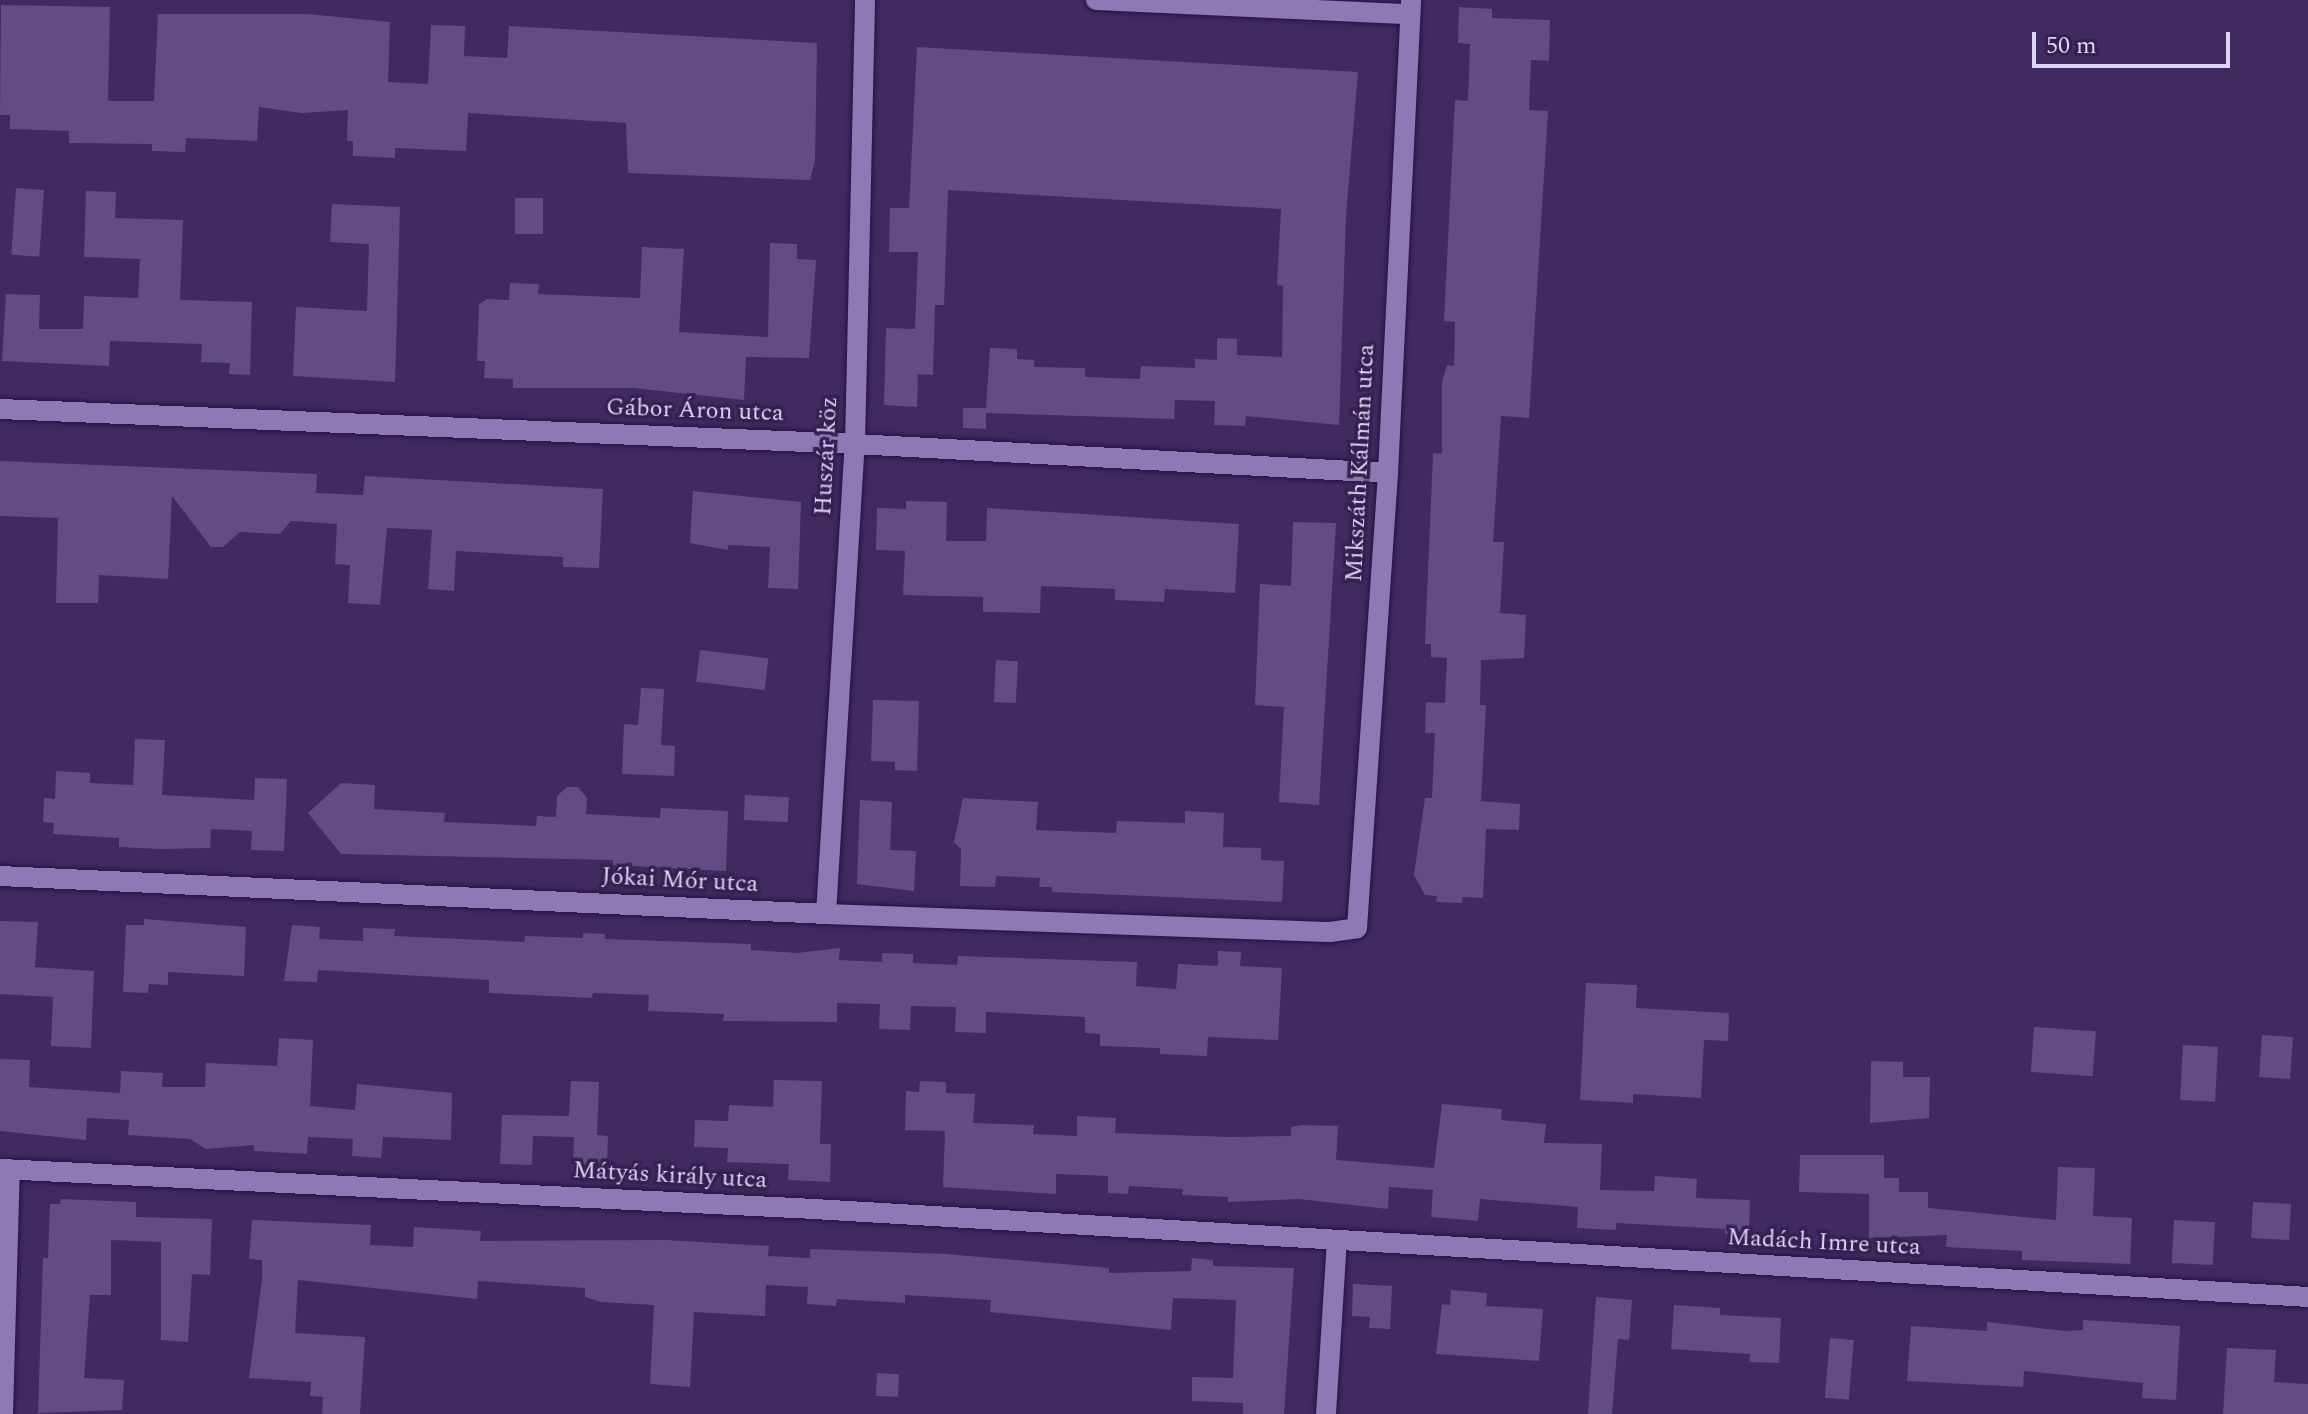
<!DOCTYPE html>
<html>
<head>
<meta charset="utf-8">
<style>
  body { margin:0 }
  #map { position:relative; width:2308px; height:1414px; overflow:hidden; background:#3f2b5f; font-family:Spectral,serif }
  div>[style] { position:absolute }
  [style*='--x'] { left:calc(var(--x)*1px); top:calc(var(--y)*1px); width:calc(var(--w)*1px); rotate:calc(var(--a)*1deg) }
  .building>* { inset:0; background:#614d84; transform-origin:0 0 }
  .roads { filter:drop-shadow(0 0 2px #261042) drop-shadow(0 0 2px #261042) }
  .minor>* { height:20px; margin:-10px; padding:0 10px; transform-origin:10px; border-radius:10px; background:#8d79b4 }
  span { translate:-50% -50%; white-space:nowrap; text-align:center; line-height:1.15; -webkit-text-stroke:7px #352053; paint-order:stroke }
  .street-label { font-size:24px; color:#ddd3f3 }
  .scale { position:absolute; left:2032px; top:32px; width:198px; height:36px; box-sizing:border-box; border:4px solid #ddd3f3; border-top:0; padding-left:10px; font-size:24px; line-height:28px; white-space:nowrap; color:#ddd3f3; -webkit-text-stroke:6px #352053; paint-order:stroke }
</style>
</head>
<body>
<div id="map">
  <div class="building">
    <div style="clip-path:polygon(1px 5px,110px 7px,108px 101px,154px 101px,158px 14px,307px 14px,390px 22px,388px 82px,428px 84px,431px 25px,465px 26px,464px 56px,507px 58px,509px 26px,817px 43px,815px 161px,810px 180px,628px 173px,626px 123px,468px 113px,466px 151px,395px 148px,395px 158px,353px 156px,353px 141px,347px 141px,348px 110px,302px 113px,259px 107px,257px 141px,186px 138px,185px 152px,152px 151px,152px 144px,69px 143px,69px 131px,10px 129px,10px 115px,0 115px)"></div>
    <div style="clip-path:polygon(1459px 7px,1492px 9px,1492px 18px,1550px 20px,1549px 61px,1531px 60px,1529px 110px,1548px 111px,1529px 418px,1501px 416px,1493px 542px,1504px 542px,1500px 613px,1526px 615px,1524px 658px,1481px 660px,1480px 705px,1486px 705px,1481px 801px,1520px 804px,1519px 830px,1486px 829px,1483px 898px,1463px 897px,1462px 903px,1436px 902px,1437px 896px,1425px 895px,1414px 875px,1425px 798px,1432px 798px,1435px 733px,1425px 733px,1426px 702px,1445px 703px,1447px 658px,1431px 657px,1431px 644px,1425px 644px,1433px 453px,1442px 454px,1442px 382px,1447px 365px,1454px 366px,1455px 322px,1444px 321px,1455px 100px,1468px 101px,1470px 44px,1458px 43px)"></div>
    <div style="clip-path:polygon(917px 47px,1358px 72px,1346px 215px,1339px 425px,1246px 416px,1245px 426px,1214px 425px,1215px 401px,1175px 400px,1174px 419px,986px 413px,986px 429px,963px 428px,963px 408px,986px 408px,990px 348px,1017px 349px,1017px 359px,1034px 360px,1034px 367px,1085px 368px,1085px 377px,1140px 379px,1141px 366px,1195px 368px,1195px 359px,1217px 360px,1217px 338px,1237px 339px,1237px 355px,1282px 357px,1283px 286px,1277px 285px,1281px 209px,948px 190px,944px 305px,935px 305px,933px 375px,918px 374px,917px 407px,884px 405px,886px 328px,915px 329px,918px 252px,889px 252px,890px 208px,909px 208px)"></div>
    <div style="left:16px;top:188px;width:28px;height:67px;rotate:4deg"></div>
    <div style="clip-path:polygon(86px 191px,116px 192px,115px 218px,183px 220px,180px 300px,252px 302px,250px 375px,229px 374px,230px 363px,201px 362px,202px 344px,110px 341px,109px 366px,2px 361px,6px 294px,40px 295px,39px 329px,83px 329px,84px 296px,138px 298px,140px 259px,84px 257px)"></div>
    <div style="left:515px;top:198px;width:28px;height:36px"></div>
    <div style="clip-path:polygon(332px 204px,400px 207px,395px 382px,293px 376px,296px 307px,367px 311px,369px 244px,330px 242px)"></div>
    <div style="clip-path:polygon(770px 243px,797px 244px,797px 259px,816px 260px,809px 358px,746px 357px,744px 400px,634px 388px,513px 388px,513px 379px,484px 378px,485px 361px,477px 361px,479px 304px,487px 299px,509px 300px,510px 283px,539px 284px,538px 294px,640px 298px,642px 247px,684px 249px,679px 332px,768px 337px)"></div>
    <div style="clip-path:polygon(0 461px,317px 474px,316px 493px,363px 495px,365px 476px,603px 489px,599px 568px,563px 567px,563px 557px,456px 551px,454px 591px,428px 589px,432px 530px,387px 528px,380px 605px,348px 603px,350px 565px,335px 564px,337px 524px,291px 521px,280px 534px,240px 532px,223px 547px,211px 547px,172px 496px,168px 579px,99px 575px,98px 603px,56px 603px,58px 518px,0 516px)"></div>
    <div style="clip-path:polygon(693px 491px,801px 502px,798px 589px,768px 588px,770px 547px,728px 545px,728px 550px,690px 543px)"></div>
    <div style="clip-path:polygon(906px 501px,947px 502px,946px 541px,986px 541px,987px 508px,1239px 524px,1235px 593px,1165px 589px,1164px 602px,1115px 600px,1115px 589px,1041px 586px,1040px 613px,983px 612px,983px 597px,903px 595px,905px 551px,876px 550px,877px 508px,906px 509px)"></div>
    <div style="clip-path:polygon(1293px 522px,1336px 523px,1319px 805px,1279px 802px,1284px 707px,1255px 705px,1260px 584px,1291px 586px)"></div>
    <div style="left:700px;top:650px;width:69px;height:32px;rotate:7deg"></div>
    <div style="left:996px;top:660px;width:22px;height:42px;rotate:3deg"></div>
    <div style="clip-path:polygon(641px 688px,664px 689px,661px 745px,675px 746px,674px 776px,622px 774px,624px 724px,638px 725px)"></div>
    <div style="clip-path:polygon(873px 700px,919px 701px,917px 771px,895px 770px,895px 762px,871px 761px)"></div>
    <div style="clip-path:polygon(135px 739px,165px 740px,162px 795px,254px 800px,255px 778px,287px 779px,284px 851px,251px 850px,252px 831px,211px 829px,210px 848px,160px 849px,119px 847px,119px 838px,53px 834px,54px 823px,43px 822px,44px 798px,55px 799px,56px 771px,90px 773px,90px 783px,133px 785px)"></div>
    <div style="clip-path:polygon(341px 783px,375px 785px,374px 809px,445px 813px,444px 822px,536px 826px,537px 816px,556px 817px,557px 796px,567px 787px,578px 787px,587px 798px,586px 814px,660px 818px,661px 808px,728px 811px,726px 871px,613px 865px,613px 860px,341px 854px,308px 813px)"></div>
    <div style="left:745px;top:795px;width:44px;height:25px;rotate:3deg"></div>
    <div style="clip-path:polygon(963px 798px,1038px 802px,1036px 830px,1116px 833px,1117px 821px,1185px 823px,1185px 811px,1224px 813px,1223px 847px,1261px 848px,1261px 860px,1284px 861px,1282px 902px,1052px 892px,1052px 887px,1039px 887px,1040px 878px,996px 876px,995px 887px,960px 886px,961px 849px,954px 842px)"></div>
    <div style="clip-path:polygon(860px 800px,892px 802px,890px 850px,916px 851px,914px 891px,857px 884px)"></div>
    <div style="clip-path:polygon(144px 919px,246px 927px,244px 976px,168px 972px,168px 985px,149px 984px,148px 993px,123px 992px,126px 925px,144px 925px)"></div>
    <div style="clip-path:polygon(0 921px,38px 922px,35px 967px,94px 971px,91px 1048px,51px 1046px,53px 997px,0 994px)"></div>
    <div style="clip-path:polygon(292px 925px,320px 927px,319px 939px,363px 941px,363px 928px,395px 929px,394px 936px,524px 942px,525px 936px,583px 938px,583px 933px,605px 934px,605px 939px,751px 944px,751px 950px,797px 953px,840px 948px,839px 960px,882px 962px,882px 953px,913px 954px,913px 963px,957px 965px,958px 956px,1137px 962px,1136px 986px,1176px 989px,1178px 964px,1218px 966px,1218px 951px,1241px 952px,1240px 966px,1282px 968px,1278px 1040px,1208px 1037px,1207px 1056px,1160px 1054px,1160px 1048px,1100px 1046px,1100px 1034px,1085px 1033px,1085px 1017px,986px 1012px,986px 1033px,955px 1032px,956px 1007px,911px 1006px,910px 1030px,879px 1029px,880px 1004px,837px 1003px,837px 1022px,723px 1021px,724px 1014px,648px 1011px,649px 995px,593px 993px,592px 998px,489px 993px,489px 980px,318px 970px,317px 982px,284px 981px)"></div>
    <div style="clip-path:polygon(1586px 983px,1637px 985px,1636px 1008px,1729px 1013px,1728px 1041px,1704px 1040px,1701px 1098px,1633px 1094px,1633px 1103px,1580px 1100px)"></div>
    <div style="left:2034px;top:1027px;width:62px;height:45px;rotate:4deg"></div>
    <div style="left:2262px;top:1035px;width:31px;height:42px;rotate:4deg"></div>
    <div style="clip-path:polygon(279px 1038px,313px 1040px,310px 1106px,355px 1110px,357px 1084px,452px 1093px,451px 1140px,383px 1137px,381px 1158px,352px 1156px,353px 1139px,308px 1137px,307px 1154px,254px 1151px,254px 1145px,206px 1149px,190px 1139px,128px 1135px,129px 1120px,87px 1118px,86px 1140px,0 1131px,0 1059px,30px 1060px,29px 1087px,120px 1093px,121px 1071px,163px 1073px,162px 1087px,205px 1087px,206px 1063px,277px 1066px)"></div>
    <div style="left:2183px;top:1045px;width:35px;height:55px;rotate:3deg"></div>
    <div style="clip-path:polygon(1871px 1061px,1903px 1062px,1903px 1077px,1930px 1077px,1929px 1118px,1870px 1123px)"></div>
    <div style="clip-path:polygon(774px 1080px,822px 1081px,820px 1144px,831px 1144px,830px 1182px,788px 1180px,789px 1164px,727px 1162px,728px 1148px,694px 1147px,695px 1120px,728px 1121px,729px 1105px,773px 1107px)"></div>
    <div style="clip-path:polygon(571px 1081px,599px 1082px,597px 1135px,608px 1136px,607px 1168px,573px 1167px,574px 1137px,533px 1136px,532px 1165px,500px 1164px,502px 1115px,569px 1116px)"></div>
    <div style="clip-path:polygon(920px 1081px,946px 1082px,946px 1093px,975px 1094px,973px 1123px,1034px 1125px,1033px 1134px,1077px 1136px,1077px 1116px,1116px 1118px,1115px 1133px,1229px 1137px,1291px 1136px,1291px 1127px,1302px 1125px,1338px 1126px,1336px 1160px,1434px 1168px,1442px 1104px,1502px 1109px,1501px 1120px,1546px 1124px,1544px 1143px,1602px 1144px,1600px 1190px,1654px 1191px,1655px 1176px,1697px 1179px,1696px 1198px,1750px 1200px,1749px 1236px,1725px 1234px,1725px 1229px,1616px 1223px,1616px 1230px,1577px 1228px,1578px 1207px,1480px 1199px,1478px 1221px,1431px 1217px,1433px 1190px,1389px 1187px,1388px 1209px,1299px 1199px,1228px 1202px,1228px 1197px,1182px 1195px,1183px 1189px,1129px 1186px,1128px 1194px,1108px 1193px,1108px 1176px,1056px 1174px,1056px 1194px,943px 1187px,945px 1131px,905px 1130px,906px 1091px,919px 1092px)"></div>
    <div style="clip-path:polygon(1800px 1155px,1884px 1155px,1884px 1178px,1899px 1178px,1899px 1192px,1928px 1192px,1928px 1208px,2056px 1220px,2058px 1167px,2095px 1168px,2093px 1216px,2132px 1218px,2130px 1264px,2022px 1260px,2022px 1251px,1946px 1247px,1947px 1235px,1869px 1238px,1869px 1194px,1799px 1192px)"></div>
    <div style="clip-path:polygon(61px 1199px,136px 1202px,136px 1217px,212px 1219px,210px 1275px,192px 1274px,188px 1342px,161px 1340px,161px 1242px,111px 1240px,111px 1295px,90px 1295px,84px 1378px,124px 1380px,122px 1410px,38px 1413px,43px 1258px,48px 1258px,50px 1204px,60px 1204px)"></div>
    <div style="left:2253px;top:1202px;width:38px;height:36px;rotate:3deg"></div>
    <div style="clip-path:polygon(252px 1220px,371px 1225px,370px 1245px,413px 1247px,414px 1227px,481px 1231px,480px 1241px,666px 1240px,769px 1246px,768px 1256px,810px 1258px,810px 1249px,946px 1254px,1109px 1268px,1109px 1273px,1191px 1271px,1192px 1258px,1213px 1260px,1213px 1266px,1294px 1268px,1284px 1414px,1243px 1414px,1243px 1403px,1192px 1401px,1192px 1377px,1233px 1378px,1236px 1300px,1173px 1298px,1171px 1330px,990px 1312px,991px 1300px,905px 1295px,905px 1303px,837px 1299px,836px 1306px,807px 1304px,808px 1287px,766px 1285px,765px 1316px,694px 1312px,690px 1387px,650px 1384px,654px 1305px,601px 1302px,585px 1297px,585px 1288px,478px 1281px,477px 1299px,298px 1280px,295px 1333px,365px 1337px,360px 1414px,322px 1414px,323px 1397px,310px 1396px,311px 1382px,249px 1378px,262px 1280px,262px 1260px,249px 1259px)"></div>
    <div style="left:2174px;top:1220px;width:41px;height:43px;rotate:3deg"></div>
    <div style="clip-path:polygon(1353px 1284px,1392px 1286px,1390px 1329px,1369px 1328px,1370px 1317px,1352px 1316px)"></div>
    <div style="clip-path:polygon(1451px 1290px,1487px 1293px,1486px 1306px,1543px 1309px,1539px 1361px,1436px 1354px,1442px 1304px,1450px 1305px)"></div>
    <div style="clip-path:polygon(1596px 1297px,1632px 1300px,1629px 1340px,1618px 1339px,1612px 1414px,1588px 1414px)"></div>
    <div style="clip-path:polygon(1674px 1305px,1720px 1308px,1720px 1315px,1781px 1318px,1779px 1363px,1750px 1362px,1750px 1354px,1671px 1349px)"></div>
    <div style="clip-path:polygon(2083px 1320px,2180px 1326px,2176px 1400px,2142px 1398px,2143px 1383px,2024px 1371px,2023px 1387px,1907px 1381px,1911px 1326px,1987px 1331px,1987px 1322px,2066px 1331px,2083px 1330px)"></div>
    <div style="left:1830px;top:1338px;width:24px;height:60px;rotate:5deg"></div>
    <div style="clip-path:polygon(2227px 1348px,2276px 1350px,2274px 1382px,2308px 1384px,2308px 1414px,2223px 1414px)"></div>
    <div style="left:877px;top:1373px;width:22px;height:23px;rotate:3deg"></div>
  </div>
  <div class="roads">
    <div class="minor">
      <div style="--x:1096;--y:0;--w:314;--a:2.6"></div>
      <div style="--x:0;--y:409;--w:856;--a:2.34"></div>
      <div style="--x:855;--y:444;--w:534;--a:3.11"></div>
      <div style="--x:0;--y:876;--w:827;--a:2.63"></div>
      <div style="--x:826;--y:914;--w:504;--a:2.05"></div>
      <div style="--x:1330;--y:932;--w:27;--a:-8"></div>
      <div style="--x:1357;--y:928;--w:456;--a:-86.1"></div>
      <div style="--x:1388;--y:473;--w:474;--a:-87.2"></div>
      <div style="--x:826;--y:914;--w:471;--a:-86.5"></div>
      <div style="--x:855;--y:444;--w:444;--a:-88.7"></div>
      <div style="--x:0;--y:1169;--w:815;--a:2.81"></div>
      <div style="--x:814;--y:1209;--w:1497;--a:3.37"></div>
      <div style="--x:3;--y:1414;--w:245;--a:-88.4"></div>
      <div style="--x:1326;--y:1414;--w:173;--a:-86.4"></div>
    </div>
  </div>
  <div class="street-label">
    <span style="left:695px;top:411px;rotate:2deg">Gábor Áron utca</span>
    <span style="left:827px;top:456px;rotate:-87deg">Huszár köz</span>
    <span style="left:1361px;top:463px;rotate:-87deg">Mikszáth Kálmán utca</span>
    <span style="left:680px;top:881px;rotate:3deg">Jókai Mór utca</span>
    <span style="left:670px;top:1176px;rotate:3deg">Mátyás király utca</span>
    <span style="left:1824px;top:1243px;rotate:3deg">Madách Imre utca</span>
  </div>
  <div class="scale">50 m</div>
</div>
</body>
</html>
